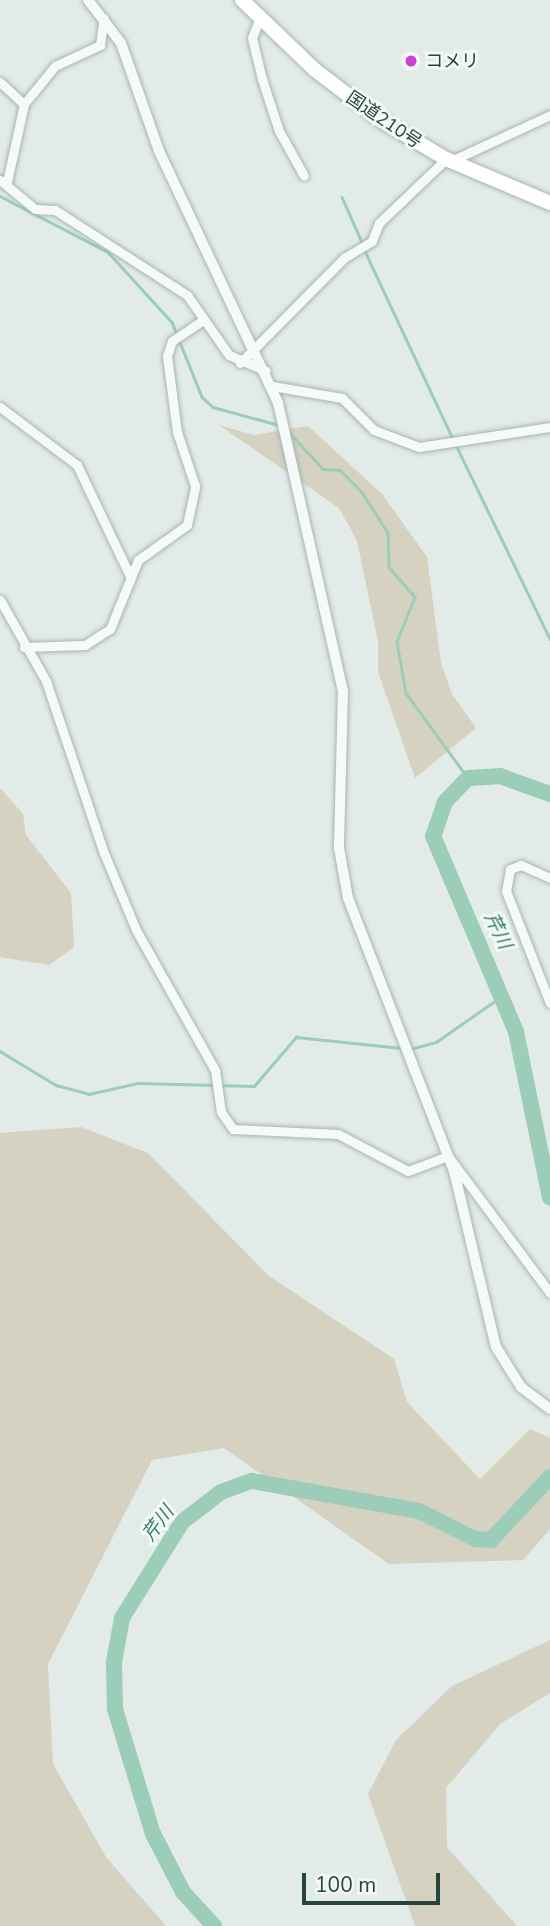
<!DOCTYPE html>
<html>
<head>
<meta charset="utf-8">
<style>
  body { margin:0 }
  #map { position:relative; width:550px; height:1926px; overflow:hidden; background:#e2ebe8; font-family:"Nunito Sans","Noto Sans JP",sans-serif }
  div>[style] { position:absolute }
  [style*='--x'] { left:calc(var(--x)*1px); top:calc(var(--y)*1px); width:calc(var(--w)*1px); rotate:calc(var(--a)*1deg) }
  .green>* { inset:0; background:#d5d2c2 }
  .stream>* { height:2.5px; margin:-1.25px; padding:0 1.25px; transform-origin:1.25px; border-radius:1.25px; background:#9bcdb9 }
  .river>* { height:16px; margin:-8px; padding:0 8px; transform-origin:8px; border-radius:8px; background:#9bcdb9 }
  .roads { filter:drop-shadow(0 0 2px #a6b6b1) drop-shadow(0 0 2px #a6b6b1) }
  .minor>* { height:9px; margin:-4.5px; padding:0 4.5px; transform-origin:4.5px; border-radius:4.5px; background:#f5f9f8 }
  .tertiary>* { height:10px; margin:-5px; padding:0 5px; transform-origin:5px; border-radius:5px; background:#f5f9f8 }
  .trunk>* { height:14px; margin:-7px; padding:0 7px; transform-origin:7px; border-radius:7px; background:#fff }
  .dots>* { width:19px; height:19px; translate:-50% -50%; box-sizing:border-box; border:4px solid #f1f8f6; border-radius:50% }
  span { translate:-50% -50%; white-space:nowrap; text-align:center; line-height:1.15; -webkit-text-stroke:6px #f1f8f6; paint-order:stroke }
  .poi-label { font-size:18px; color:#28443c }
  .left { translate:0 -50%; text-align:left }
  .street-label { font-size:18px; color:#28443c }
  .water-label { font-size:19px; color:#307b5f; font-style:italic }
  .scale { position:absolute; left:302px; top:1873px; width:138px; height:32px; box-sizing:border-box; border:4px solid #28443c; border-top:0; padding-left:9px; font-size:21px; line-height:24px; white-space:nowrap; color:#28443c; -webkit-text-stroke:5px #f1f8f6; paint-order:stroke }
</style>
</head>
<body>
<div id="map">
  <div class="green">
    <div style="clip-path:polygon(219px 425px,254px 435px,308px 426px,382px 494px,427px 557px,441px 663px,452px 694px,476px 728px,415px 778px,378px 672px,378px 641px,357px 541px,339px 508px)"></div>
    <div style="clip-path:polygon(0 788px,23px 814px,26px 835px,71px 893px,74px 947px,49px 965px,0 957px)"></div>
    <div style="clip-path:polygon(81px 1127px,148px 1153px,269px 1276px,394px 1359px,407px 1402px,480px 1479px,530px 1429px,550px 1438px,550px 1529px,523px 1560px,389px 1564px,224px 1448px,152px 1460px,48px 1664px,53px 1764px,106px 1857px,166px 1926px,0 1926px,0 1133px)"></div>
    <div style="clip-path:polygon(550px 1640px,550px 1693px,500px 1724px,446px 1788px,447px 1847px,517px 1926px,415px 1926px,368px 1794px,396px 1740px,452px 1686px)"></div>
  </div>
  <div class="stream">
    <div style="--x:0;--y:196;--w:122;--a:27.4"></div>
    <div style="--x:108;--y:252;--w:95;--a:47.6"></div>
    <div style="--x:172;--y:322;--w:81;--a:68.2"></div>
    <div style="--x:202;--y:397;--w:15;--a:42"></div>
    <div style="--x:213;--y:407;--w:68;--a:15.3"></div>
    <div style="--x:342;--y:197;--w:49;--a:66"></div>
    <div style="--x:364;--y:249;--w:210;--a:64.9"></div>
    <div style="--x:289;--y:432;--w:50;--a:47.4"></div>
    <div style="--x:323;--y:469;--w:17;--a:3"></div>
    <div style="--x:340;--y:470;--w:31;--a:45"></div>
    <div style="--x:362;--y:492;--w:49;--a:57.6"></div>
    <div style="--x:388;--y:533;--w:34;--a:88"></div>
    <div style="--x:389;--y:567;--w:40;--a:49"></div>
    <div style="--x:415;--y:597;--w:48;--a:111.8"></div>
    <div style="--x:397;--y:642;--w:52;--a:80"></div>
    <div style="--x:406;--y:693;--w:105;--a:53.9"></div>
    <div style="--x:456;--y:445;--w:216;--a:64.1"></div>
    <div style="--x:410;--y:1049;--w:27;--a:-15"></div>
    <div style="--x:436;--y:1042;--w:80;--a:-34.9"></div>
    <div style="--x:0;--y:1051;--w:66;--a:31.3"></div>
    <div style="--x:56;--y:1085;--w:34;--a:15"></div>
    <div style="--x:89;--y:1094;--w:50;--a:-12.7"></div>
    <div style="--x:138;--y:1083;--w:116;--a:1.5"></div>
    <div style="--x:254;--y:1086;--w:65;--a:-49.4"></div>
    <div style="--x:296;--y:1037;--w:108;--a:5.9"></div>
  </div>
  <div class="river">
    <div style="--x:550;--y:794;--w:53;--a:-160.2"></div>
    <div style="--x:500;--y:776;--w:32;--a:176"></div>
    <div style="--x:468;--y:778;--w:33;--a:134"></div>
    <div style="--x:445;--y:802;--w:36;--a:109"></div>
    <div style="--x:433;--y:836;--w:213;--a:67"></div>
    <div style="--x:516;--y:1032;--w:169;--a:78.4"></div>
    <div style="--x:214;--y:1926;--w:46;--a:-132.4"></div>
    <div style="--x:183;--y:1892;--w:65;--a:-117.3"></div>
    <div style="--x:153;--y:1834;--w:131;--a:-106.9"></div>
    <div style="--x:115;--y:1709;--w:47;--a:-91.2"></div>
    <div style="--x:114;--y:1662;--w:45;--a:-79.7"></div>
    <div style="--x:122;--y:1618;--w:113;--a:-58"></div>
    <div style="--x:182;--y:1522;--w:49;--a:-37.6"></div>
    <div style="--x:221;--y:1492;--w:33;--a:-20"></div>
    <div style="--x:252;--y:1481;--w:170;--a:10.2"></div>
    <div style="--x:419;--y:1511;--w:63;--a:26.6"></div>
    <div style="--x:475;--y:1539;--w:16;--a:4"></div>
    <div style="--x:491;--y:1540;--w:86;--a:-46.9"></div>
  </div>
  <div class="roads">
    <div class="minor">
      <div style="--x:260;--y:17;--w:22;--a:111"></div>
      <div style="--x:252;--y:38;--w:42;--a:76.3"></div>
      <div style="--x:262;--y:79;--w:55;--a:71.9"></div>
      <div style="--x:279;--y:131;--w:51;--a:60.9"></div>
      <div style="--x:0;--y:82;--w:33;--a:43"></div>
      <div style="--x:24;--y:104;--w:80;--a:102.3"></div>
      <div style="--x:24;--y:104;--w:49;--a:-50.8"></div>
      <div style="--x:55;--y:66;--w:50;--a:-25"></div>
      <div style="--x:100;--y:45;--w:27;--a:-82"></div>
      <div style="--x:451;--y:161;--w:109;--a:-24.9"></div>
      <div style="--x:0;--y:180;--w:45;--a:39.6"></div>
      <div style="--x:35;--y:209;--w:20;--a:3"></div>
      <div style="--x:55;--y:210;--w:157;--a:32.8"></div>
      <div style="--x:187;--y:295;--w:73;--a:55"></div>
      <div style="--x:229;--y:355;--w:40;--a:23.4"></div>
      <div style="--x:240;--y:363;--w:148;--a:-45.3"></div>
      <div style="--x:344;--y:258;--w:33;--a:-31"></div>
      <div style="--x:372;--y:241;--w:19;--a:-69"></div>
      <div style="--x:379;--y:223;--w:93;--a:-43.7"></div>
      <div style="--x:272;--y:386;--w:71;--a:9.7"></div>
      <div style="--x:342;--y:398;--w:45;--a:45"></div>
      <div style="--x:374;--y:430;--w:48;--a:20.7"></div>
      <div style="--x:419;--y:447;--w:133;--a:-8.7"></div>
      <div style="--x:0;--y:407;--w:96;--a:37"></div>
      <div style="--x:77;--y:465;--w:121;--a:64.5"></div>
      <div style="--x:0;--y:600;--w:93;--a:60.4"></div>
      <div style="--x:46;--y:681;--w:182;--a:71.4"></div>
      <div style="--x:104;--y:853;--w:83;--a:67.4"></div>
      <div style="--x:136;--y:930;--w:161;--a:60.6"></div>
      <div style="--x:215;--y:1070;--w:42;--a:81.9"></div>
      <div style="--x:221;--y:1112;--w:21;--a:55"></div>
      <div style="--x:233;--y:1129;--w:105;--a:2.7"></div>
      <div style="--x:338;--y:1134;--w:79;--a:27.9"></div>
      <div style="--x:408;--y:1171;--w:43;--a:-20.6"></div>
      <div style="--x:448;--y:1156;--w:171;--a:53.3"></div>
      <div style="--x:24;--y:647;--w:61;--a:-1.9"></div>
      <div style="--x:85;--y:645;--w:30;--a:-33"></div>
      <div style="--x:110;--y:629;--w:74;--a:-67.9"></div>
      <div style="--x:138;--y:560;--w:60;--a:-35.5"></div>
      <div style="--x:187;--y:525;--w:40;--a:-78"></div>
      <div style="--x:195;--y:486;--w:57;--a:-108.4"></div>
      <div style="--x:177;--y:432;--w:77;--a:-97.5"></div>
      <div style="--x:167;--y:356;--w:16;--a:-72"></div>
      <div style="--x:172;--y:341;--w:37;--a:-34"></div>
      <div style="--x:550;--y:878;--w:32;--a:-156"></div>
      <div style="--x:521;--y:865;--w:12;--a:160"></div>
      <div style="--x:510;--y:869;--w:22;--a:100"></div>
      <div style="--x:506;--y:891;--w:120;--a:68.6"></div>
    </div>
    <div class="tertiary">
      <div style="--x:88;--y:0;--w:54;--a:52.5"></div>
      <div style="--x:121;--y:43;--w:114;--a:70.6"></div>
      <div style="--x:159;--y:151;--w:279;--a:64.7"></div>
      <div style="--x:278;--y:403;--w:295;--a:77.3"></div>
      <div style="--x:343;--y:691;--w:157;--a:91.5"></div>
      <div style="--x:339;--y:848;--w:51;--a:79.8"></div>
      <div style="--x:348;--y:898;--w:293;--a:68.8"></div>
      <div style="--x:454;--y:1171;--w:181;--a:76.6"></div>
      <div style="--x:496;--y:1347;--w:47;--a:58"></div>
      <div style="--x:521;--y:1387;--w:36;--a:37"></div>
    </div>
    <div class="trunk">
      <div style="--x:242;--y:0;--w:101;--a:43.8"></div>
      <div style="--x:315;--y:70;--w:84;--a:37.3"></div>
      <div style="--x:382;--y:121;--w:74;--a:30.7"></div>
      <div style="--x:446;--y:159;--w:113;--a:22.9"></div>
    </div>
  </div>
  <div class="dots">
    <div style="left:411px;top:61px;background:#cc40d7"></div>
  </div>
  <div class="poi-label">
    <span class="left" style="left:425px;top:61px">コメリ</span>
  </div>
  <div class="street-label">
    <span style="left:384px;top:120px;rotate:34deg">国道210号</span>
  </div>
  <div class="water-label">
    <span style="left:497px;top:931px;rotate:64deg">芹川</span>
    <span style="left:159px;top:1524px;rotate:-53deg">芹川</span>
  </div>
  <div class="scale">100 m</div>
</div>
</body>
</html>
